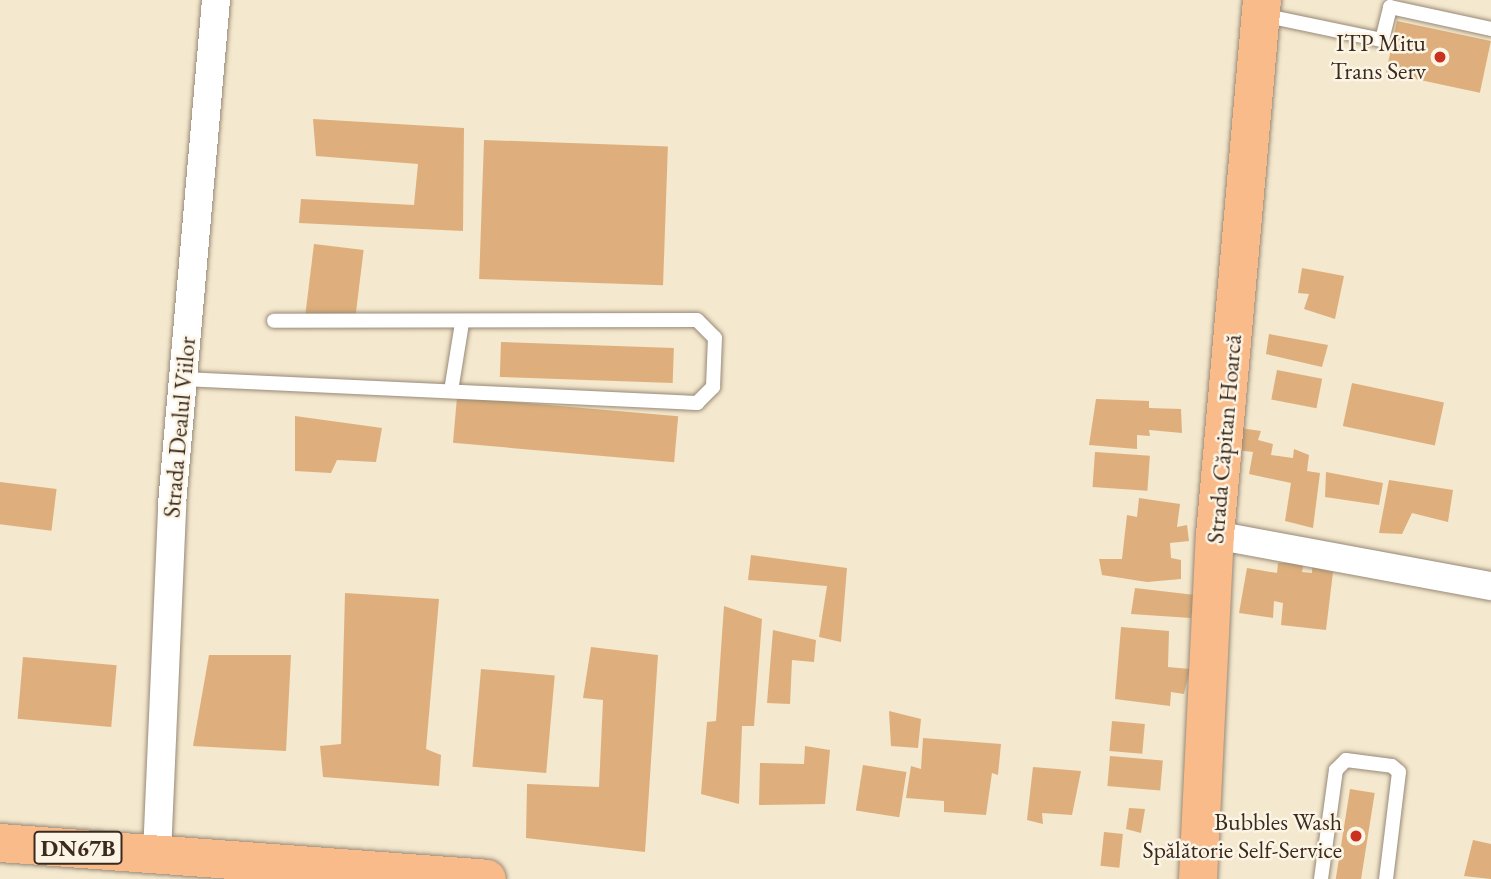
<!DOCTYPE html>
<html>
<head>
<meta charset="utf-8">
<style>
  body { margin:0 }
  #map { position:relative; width:1491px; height:879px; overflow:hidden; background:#f4e8ce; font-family:"EB Garamond",serif }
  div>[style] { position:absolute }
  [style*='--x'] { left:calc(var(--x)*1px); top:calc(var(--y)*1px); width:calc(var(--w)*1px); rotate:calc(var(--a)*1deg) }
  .building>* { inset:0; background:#deaf7c; transform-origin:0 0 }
  .roads { filter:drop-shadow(0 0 2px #988976) drop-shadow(0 0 2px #988976) }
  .lane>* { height:14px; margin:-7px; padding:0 7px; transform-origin:7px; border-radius:7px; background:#fff }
  .street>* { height:28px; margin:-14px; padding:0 14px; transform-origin:14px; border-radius:14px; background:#fff }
  .primary>* { height:38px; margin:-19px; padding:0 19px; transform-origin:19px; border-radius:19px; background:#fabb8b }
  .dots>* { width:19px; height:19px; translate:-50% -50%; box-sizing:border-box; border:4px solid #fcf5e5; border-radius:50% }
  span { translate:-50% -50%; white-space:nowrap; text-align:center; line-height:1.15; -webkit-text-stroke:5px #fcf5e5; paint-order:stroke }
  .shield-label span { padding:2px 5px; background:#fcf5e5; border:2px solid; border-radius:5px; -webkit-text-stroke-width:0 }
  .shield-label { font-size:23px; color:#3b2a1e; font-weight:700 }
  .poi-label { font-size:24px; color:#3b2a1e }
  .right { translate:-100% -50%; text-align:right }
  .street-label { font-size:24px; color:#3b2a1e }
</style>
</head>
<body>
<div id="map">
  <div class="building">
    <div style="left:1397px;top:21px;width:96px;height:53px;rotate:12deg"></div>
    <div style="clip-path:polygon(313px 119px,464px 128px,463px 231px,299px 223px,301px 199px,414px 205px,418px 164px,316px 156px)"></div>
    <div style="left:484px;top:140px;width:184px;height:139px;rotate:2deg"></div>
    <div style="left:314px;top:244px;width:50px;height:73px;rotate:7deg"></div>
    <div style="clip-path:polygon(1302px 268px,1344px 276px,1335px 319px,1304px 309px,1309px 294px,1298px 293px)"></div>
    <div style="clip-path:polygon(1269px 334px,1328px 345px,1322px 367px,1266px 354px)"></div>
    <div style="left:501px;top:342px;width:173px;height:35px;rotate:2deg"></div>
    <div style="left:1277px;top:370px;width:46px;height:30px;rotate:11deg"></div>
    <div style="left:1352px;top:383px;width:94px;height:44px;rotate:12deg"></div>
    <div style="left:457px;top:397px;width:222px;height:46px;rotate:5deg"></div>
    <div style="clip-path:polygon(1096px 399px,1149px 401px,1149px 408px,1181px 409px,1182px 433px,1149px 430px,1150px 436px,1137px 435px,1137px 449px,1089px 445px)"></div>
    <div style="clip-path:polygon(295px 416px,382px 428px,376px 462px,337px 460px,331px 473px,295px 471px)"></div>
    <div style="clip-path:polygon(1240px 428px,1261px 431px,1258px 440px,1273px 444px,1271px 455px,1293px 458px,1294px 449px,1309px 455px,1307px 471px,1320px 473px,1313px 528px,1285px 521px,1291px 483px,1249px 474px,1253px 452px,1237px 450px)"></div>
    <div style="left:1095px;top:452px;width:55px;height:35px;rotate:4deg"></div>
    <div style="clip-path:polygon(1326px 472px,1383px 483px,1379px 505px,1325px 497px)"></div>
    <div style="clip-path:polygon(1389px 480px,1453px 490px,1448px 522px,1412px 513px,1402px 534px,1379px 533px)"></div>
    <div style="left:0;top:482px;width:57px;height:42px;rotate:7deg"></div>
    <div style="clip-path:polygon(1139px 498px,1180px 504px,1177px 527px,1187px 525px,1189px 541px,1170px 543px,1171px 558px,1181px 560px,1181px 579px,1147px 582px,1102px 575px,1099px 559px,1122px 559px,1127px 515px,1137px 517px)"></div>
    <div style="clip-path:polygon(751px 555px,847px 568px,841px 642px,819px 637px,827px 586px,748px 580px)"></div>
    <div style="clip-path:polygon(1278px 563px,1304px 563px,1302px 572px,1312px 573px,1312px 567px,1333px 572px,1326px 630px,1281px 625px,1283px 603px,1274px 601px,1273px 618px,1239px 613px,1247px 568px,1277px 573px)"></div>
    <div style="clip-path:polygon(1135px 588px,1195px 595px,1191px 618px,1131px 614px)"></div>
    <div style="clip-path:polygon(345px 593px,439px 599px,426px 749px,441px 755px,439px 786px,323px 777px,320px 746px,341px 744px)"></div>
    <div style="clip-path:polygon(724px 606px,762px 619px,754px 726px,742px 726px,739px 804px,701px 794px,707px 722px,716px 721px)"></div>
    <div style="clip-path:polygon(1121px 627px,1169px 631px,1168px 667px,1190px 669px,1184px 694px,1171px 692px,1170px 706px,1115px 699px)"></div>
    <div style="clip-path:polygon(773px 630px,816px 640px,814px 662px,792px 660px,790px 704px,767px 703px)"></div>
    <div style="clip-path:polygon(591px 647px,658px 655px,645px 852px,526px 838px,527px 784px,599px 787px,603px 700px,583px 698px)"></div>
    <div style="clip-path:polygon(209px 655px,291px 655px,286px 751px,193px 746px)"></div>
    <div style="left:23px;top:657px;width:94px;height:62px;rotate:5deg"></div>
    <div style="left:481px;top:669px;width:74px;height:98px;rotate:5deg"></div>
    <div style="clip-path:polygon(889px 711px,921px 719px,918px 748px,891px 746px)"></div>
    <div style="left:1112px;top:721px;width:33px;height:30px;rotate:5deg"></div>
    <div style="clip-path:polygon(923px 738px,1001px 744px,998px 775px,992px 773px,986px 815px,944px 812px,944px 801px,906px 798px,911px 766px,921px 769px)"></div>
    <div style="clip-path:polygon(805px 746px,830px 750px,825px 804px,759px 805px,760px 763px,804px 764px)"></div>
    <div style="left:1110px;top:756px;width:53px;height:30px;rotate:5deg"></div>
    <div style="left:863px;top:765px;width:44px;height:46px;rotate:9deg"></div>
    <div style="clip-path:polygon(1033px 767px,1081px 771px,1072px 815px,1042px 813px,1043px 824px,1027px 820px)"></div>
    <div style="left:1350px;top:789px;width:25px;height:91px;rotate:9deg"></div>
    <div style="clip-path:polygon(1129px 808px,1145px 809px,1141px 833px,1126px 829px)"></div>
    <div style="left:1104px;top:832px;width:19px;height:34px;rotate:6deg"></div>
    <div style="clip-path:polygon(1473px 840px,1491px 844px,1491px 879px,1464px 876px)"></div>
  </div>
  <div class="roads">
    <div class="lane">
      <div style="--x:1262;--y:15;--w:123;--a:11.8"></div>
      <div style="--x:1382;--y:40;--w:34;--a:-76"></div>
      <div style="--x:1390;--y:7;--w:103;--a:12.3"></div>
      <div style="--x:183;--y:379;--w:515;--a:2.67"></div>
      <div style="--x:697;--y:403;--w:23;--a:-45"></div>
      <div style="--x:713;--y:387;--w:49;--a:-87.7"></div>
      <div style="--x:715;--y:338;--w:25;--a:-135"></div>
      <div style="--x:697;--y:320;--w:423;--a:179.9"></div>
      <div style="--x:451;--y:391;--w:69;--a:-80.8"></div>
      <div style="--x:1321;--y:879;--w:110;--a:-82.2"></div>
      <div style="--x:1336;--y:770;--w:14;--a:-45"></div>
      <div style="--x:1346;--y:760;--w:46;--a:7.4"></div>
      <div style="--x:1392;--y:766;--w:9;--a:41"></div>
      <div style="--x:1399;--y:772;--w:108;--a:96.9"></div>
    </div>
    <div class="street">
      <div style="--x:1215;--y:535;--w:281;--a:10.5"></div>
      <div style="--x:157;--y:854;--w:350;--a:-87.5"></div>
      <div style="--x:172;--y:504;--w:506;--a:-85.01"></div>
    </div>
    <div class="primary">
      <div style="--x:0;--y:843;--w:488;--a:4.2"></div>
      <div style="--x:1198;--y:879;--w:344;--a:-87.2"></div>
      <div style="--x:1215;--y:535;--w:537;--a:-84.98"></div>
    </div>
  </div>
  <div class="dots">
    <div style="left:1440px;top:57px;background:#c8321e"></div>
    <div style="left:1356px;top:836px;background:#c8321e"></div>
  </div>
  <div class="shield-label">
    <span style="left:78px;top:848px">DN67B</span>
  </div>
  <div class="poi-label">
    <span class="right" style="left:1426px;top:57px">ITP Mitu<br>Trans Serv</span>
    <span class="right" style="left:1342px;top:836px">Bubbles Wash<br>Spălătorie Self-Service</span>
  </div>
  <div class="street-label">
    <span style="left:179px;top:427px;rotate:-85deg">Strada Dealul Viilor</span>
    <span style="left:1224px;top:439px;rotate:-85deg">Strada Căpitan Hoarcă</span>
  </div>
</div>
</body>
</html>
